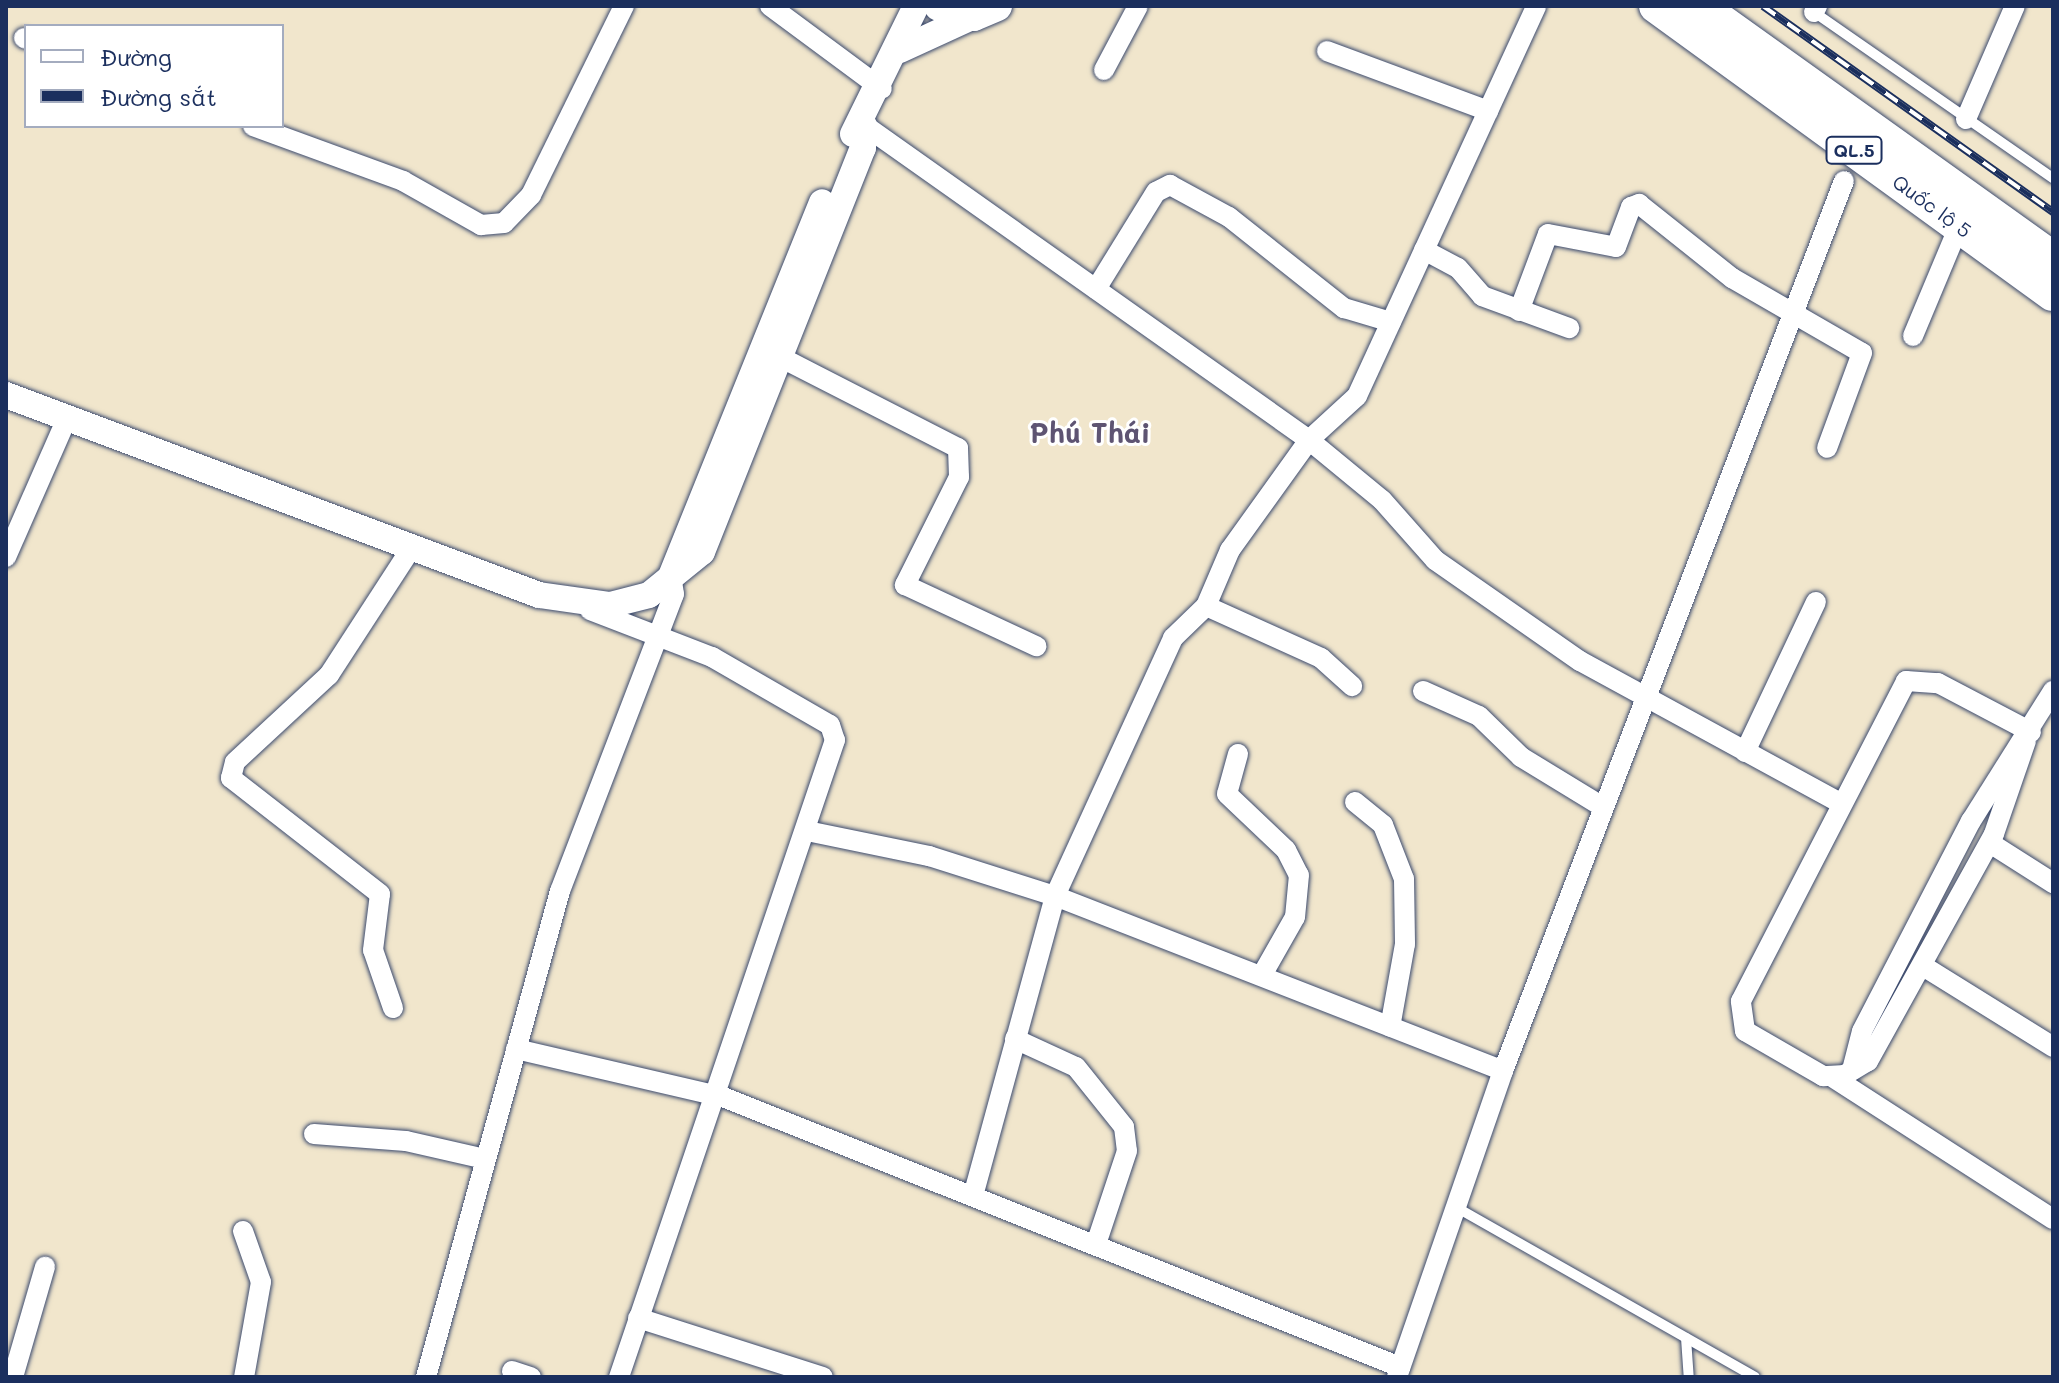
<!DOCTYPE html>
<html>
<head>
<meta charset="utf-8">
<style>
  body { margin:0 }
  #map { position:relative; width:2059px; height:1383px; overflow:hidden; background:#f1e6cc; font-family:Mali,sans-serif }
  div>[style] { position:absolute }
  [style*='--x'] { left:calc(var(--x)*1px); top:calc(var(--y)*1px); width:calc(var(--w)*1px); rotate:calc(var(--a)*1deg) }
  .roads { filter:drop-shadow(0 0 2px #3b4a6e) drop-shadow(0 0 2px #3b4a6e) }
  .service>* { height:10px; margin:-5px; padding:0 5px; transform-origin:5px; border-radius:5px; background:#fff }
  .minor>* { height:20px; margin:-10px; padding:0 10px; transform-origin:10px; border-radius:10px; background:#fff }
  .tertiary>* { height:26px; margin:-13px; padding:0 13px; transform-origin:13px; border-radius:13px; background:#fff }
  .secondary>* { height:30px; margin:-15px; padding:0 15px; transform-origin:15px; border-radius:15px; background:#fff }
  .trunk>* { height:34px; margin:-17px; padding:0 17px; transform-origin:17px; border-radius:17px; background:#fff }
  .rail>* { height:8px; margin-top:-4px; transform-origin:0; background:repeating-linear-gradient(90deg,#fff 0 15px,#1b2f5e 0 30px); box-sizing:border-box; border-block:2px solid #1b2f5e }
  span { translate:-50% -50%; white-space:nowrap; text-align:center; line-height:1.15; -webkit-text-stroke:6px #fff; paint-order:stroke }
  .shield-label span { padding:2px 6px; background:#fff; border:2px solid; border-radius:6px; -webkit-text-stroke-width:0 }
  .shield-label { font-size:18px; color:#1b2f5e; font-weight:700 }
  .street-label { font-size:20px; color:#1b2f5e }
  .district-label { font-size:28px; color:#5e5472; font-weight:700 }
  .frame { position:absolute; inset:0; border:8px solid #1b2f5e; pointer-events:none }
  .legend { position:absolute; left:24px; top:24px; width:260px; height:104px; box-sizing:border-box; background:#fff; border:2px solid #a4acbf; margin:0; padding:10px 14px; list-style:none; font-size:24px; color:#1b2f5e }
  .legend li { display:flex; align-items:center; gap:16px; height:40px }
  .legend b { width:40px; border:2px solid #a4acbf }
</style>
</head>
<body>
<div id="map">
  <div class="roads">
    <div class="service">
      <div style="--x:1811;--y:10;--w:295;--a:34.8"></div>
      <div style="--x:1461;--y:1210;--w:338;--a:29.6"></div>
      <div style="--x:1686;--y:1338;--w:39;--a:86"></div>
    </div>
    <div class="minor">
      <div style="--x:770;--y:6;--w:139;--a:36.5"></div>
      <div style="--x:1814;--y:12;--w:7;--a:-63"></div>
      <div style="--x:24;--y:38;--w:2;--a:27"></div>
      <div style="--x:1327;--y:51;--w:172;--a:20.4"></div>
      <div style="--x:1104;--y:70;--w:72;--a:-62"></div>
      <div style="--x:1966;--y:119;--w:123;--a:-66.6"></div>
      <div style="--x:864;--y:125;--w:545;--a:35.29"></div>
      <div style="--x:1309;--y:440;--w:94;--a:39.4"></div>
      <div style="--x:1382;--y:500;--w:80;--a:48.5"></div>
      <div style="--x:1435;--y:560;--w:177;--a:34.9"></div>
      <div style="--x:1580;--y:661;--w:296;--a:28.6"></div>
      <div style="--x:253;--y:126;--w:160;--a:20.1"></div>
      <div style="--x:403;--y:181;--w:90;--a:29.4"></div>
      <div style="--x:481;--y:225;--w:23;--a:-5"></div>
      <div style="--x:504;--y:223;--w:39;--a:-46"></div>
      <div style="--x:531;--y:195;--w:211;--a:-63.8"></div>
      <div style="--x:1424;--y:250;--w:38;--a:28"></div>
      <div style="--x:1458;--y:268;--w:37;--a:49"></div>
      <div style="--x:1482;--y:296;--w:93;--a:20.2"></div>
      <div style="--x:1096;--y:289;--w:114;--a:-58.3"></div>
      <div style="--x:1156;--y:192;--w:16;--a:-27"></div>
      <div style="--x:1170;--y:185;--w:67;--a:28.5"></div>
      <div style="--x:1229;--y:217;--w:147;--a:38.4"></div>
      <div style="--x:1344;--y:308;--w:49;--a:16.6"></div>
      <div style="--x:1519;--y:311;--w:82;--a:-69.4"></div>
      <div style="--x:1548;--y:234;--w:69;--a:10.8"></div>
      <div style="--x:1616;--y:247;--w:43;--a:-69.4"></div>
      <div style="--x:1631;--y:207;--w:9;--a:-21"></div>
      <div style="--x:1639;--y:204;--w:119;--a:38.5"></div>
      <div style="--x:1732;--y:278;--w:150;--a:30"></div>
      <div style="--x:1862;--y:353;--w:101;--a:110.2"></div>
      <div style="--x:1913;--y:336;--w:119;--a:-67.3"></div>
      <div style="--x:780;--y:357;--w:200;--a:27.1"></div>
      <div style="--x:958;--y:448;--w:29;--a:88"></div>
      <div style="--x:959;--y:477;--w:121;--a:116.6"></div>
      <div style="--x:905;--y:585;--w:145;--a:25"></div>
      <div style="--x:6;--y:557;--w:152;--a:-66.3"></div>
      <div style="--x:1206;--y:606;--w:126;--a:24.3"></div>
      <div style="--x:1321;--y:658;--w:42;--a:42.1"></div>
      <div style="--x:590;--y:610;--w:131;--a:21.1"></div>
      <div style="--x:712;--y:657;--w:136;--a:30"></div>
      <div style="--x:830;--y:725;--w:16;--a:72"></div>
      <div style="--x:835;--y:740;--w:673;--a:108.73"></div>
      <div style="--x:1423;--y:691;--w:61;--a:24.1"></div>
      <div style="--x:1479;--y:716;--w:59;--a:44.3"></div>
      <div style="--x:1521;--y:757;--w:96;--a:31.4"></div>
      <div style="--x:2026;--y:741;--w:98;--a:109"></div>
      <div style="--x:1994;--y:834;--w:260;--a:119"></div>
      <div style="--x:1868;--y:1061;--w:27;--a:149"></div>
      <div style="--x:1845;--y:1075;--w:22;--a:177"></div>
      <div style="--x:1823;--y:1076;--w:90;--a:-150"></div>
      <div style="--x:1745;--y:1031;--w:30;--a:-98"></div>
      <div style="--x:1741;--y:1001;--w:360;--a:-62.7"></div>
      <div style="--x:1906;--y:681;--w:32;--a:4"></div>
      <div style="--x:1938;--y:683;--w:105;--a:27.8"></div>
      <div style="--x:1745;--y:752;--w:166;--a:-64.7"></div>
      <div style="--x:1238;--y:754;--w:41;--a:105.4"></div>
      <div style="--x:1227;--y:794;--w:81;--a:43.5"></div>
      <div style="--x:1286;--y:850;--w:28;--a:63"></div>
      <div style="--x:1299;--y:875;--w:42;--a:95.4"></div>
      <div style="--x:1295;--y:917;--w:67;--a:119.6"></div>
      <div style="--x:1355;--y:802;--w:36;--a:39"></div>
      <div style="--x:1383;--y:825;--w:58;--a:68.7"></div>
      <div style="--x:1404;--y:879;--w:65;--a:89.1"></div>
      <div style="--x:1405;--y:944;--w:84;--a:100.2"></div>
      <div style="--x:807;--y:831;--w:125;--a:11.6"></div>
      <div style="--x:929;--y:856;--w:132;--a:17.6"></div>
      <div style="--x:1055;--y:896;--w:481;--a:21.3"></div>
      <div style="--x:1990;--y:843;--w:75;--a:32.4"></div>
      <div style="--x:1923;--y:966;--w:153;--a:31.9"></div>
      <div style="--x:393;--y:1008;--w:61;--a:-109"></div>
      <div style="--x:373;--y:950;--w:56;--a:-82.9"></div>
      <div style="--x:380;--y:894;--w:189;--a:-142.1"></div>
      <div style="--x:231;--y:778;--w:16;--a:-76"></div>
      <div style="--x:235;--y:762;--w:128;--a:-42.8"></div>
      <div style="--x:329;--y:675;--w:153;--a:-57"></div>
      <div style="--x:1015;--y:1039;--w:67;--a:24.7"></div>
      <div style="--x:1076;--y:1067;--w:77;--a:51.3"></div>
      <div style="--x:1124;--y:1127;--w:24;--a:83"></div>
      <div style="--x:1127;--y:1151;--w:98;--a:108.4"></div>
      <div style="--x:516;--y:1049;--w:212;--a:13.1"></div>
      <div style="--x:723;--y:1097;--w:729;--a:21.74"></div>
      <div style="--x:1852;--y:1070;--w:40;--a:-75.6"></div>
      <div style="--x:1862;--y:1031;--w:237;--a:-62.6"></div>
      <div style="--x:1971;--y:821;--w:154;--a:-57.8"></div>
      <div style="--x:1834;--y:1078;--w:260;--a:32.8"></div>
      <div style="--x:314;--y:1134;--w:92;--a:4.4"></div>
      <div style="--x:406;--y:1141;--w:81;--a:12.8"></div>
      <div style="--x:973;--y:1196;--w:311;--a:-74.7"></div>
      <div style="--x:1055;--y:896;--w:284;--a:-65.4"></div>
      <div style="--x:1173;--y:638;--w:46;--a:-44.1"></div>
      <div style="--x:1206;--y:606;--w:61;--a:-66.8"></div>
      <div style="--x:1230;--y:550;--w:135;--a:-54.3"></div>
      <div style="--x:1309;--y:440;--w:65;--a:-42.5"></div>
      <div style="--x:1357;--y:396;--w:429;--a:-65.3"></div>
      <div style="--x:243;--y:1231;--w:54;--a:70.6"></div>
      <div style="--x:261;--y:1282;--w:97;--a:100.1"></div>
      <div style="--x:638;--y:1318;--w:194;--a:17.7"></div>
      <div style="--x:512;--y:1371;--w:20;--a:18"></div>
      <div style="--x:13;--y:1377;--w:115;--a:-73.8"></div>
      <div style="--x:426;--y:1377;--w:504;--a:-74.59"></div>
      <div style="--x:560;--y:891;--w:318;--a:-69"></div>
      <div style="--x:674;--y:594;--w:18;--a:-99"></div>
      <div style="--x:1397;--y:1377;--w:324;--a:-70.9"></div>
      <div style="--x:1503;--y:1071;--w:953;--a:-69.04"></div>
    </div>
    <div class="tertiary">
      <div style="--x:900;--y:50;--w:81;--a:-24.7"></div>
      <div style="--x:853;--y:134;--w:143;--a:-63.8"></div>
      <div style="--x:6;--y:395;--w:569;--a:20.57"></div>
      <div style="--x:539;--y:595;--w:72;--a:8"></div>
      <div style="--x:610;--y:605;--w:40;--a:-14.4"></div>
      <div style="--x:649;--y:595;--w:68;--a:-39.1"></div>
      <div style="--x:702;--y:552;--w:435;--a:-68.3"></div>
      <div style="--x:863;--y:148;--w:23;--a:-88"></div>
      <div style="--x:671;--y:576;--w:403;--a:-68"></div>
    </div>
    <div class="secondary">
      <div style="--x:939;--y:6;--w:36;--a:16"></div>
      <div style="--x:974;--y:16;--w:25;--a:-23"></div>
    </div>
    <div class="trunk">
      <div style="--x:1656;--y:6;--w:490;--a:36"></div>
      <div style="--x:1700;--y:6;--w:434;--a:35.6"></div>
    </div>
  </div>
  <div class="rail">
    <div style="--x:1763;--y:6;--w:356;--a:35.4"></div>
  </div>
  <div class="shield-label">
    <span style="left:1854px;top:150px">QL.5</span>
  </div>
  <div class="street-label">
    <span style="left:1932px;top:206px;rotate:36deg">Quốc lộ 5</span>
  </div>
  <div class="district-label">
    <span style="left:1090px;top:432px">Phú Thái</span>
  </div>
  <div class="frame"></div>
  <ul class="legend">
  <li><b style="height:10px;background:#fff"></b>Đường</li>
  <li><b style="height:10px;background:#1b2f5e"></b>Đường sắt</li>
  </ul>
</div>
</body>
</html>
